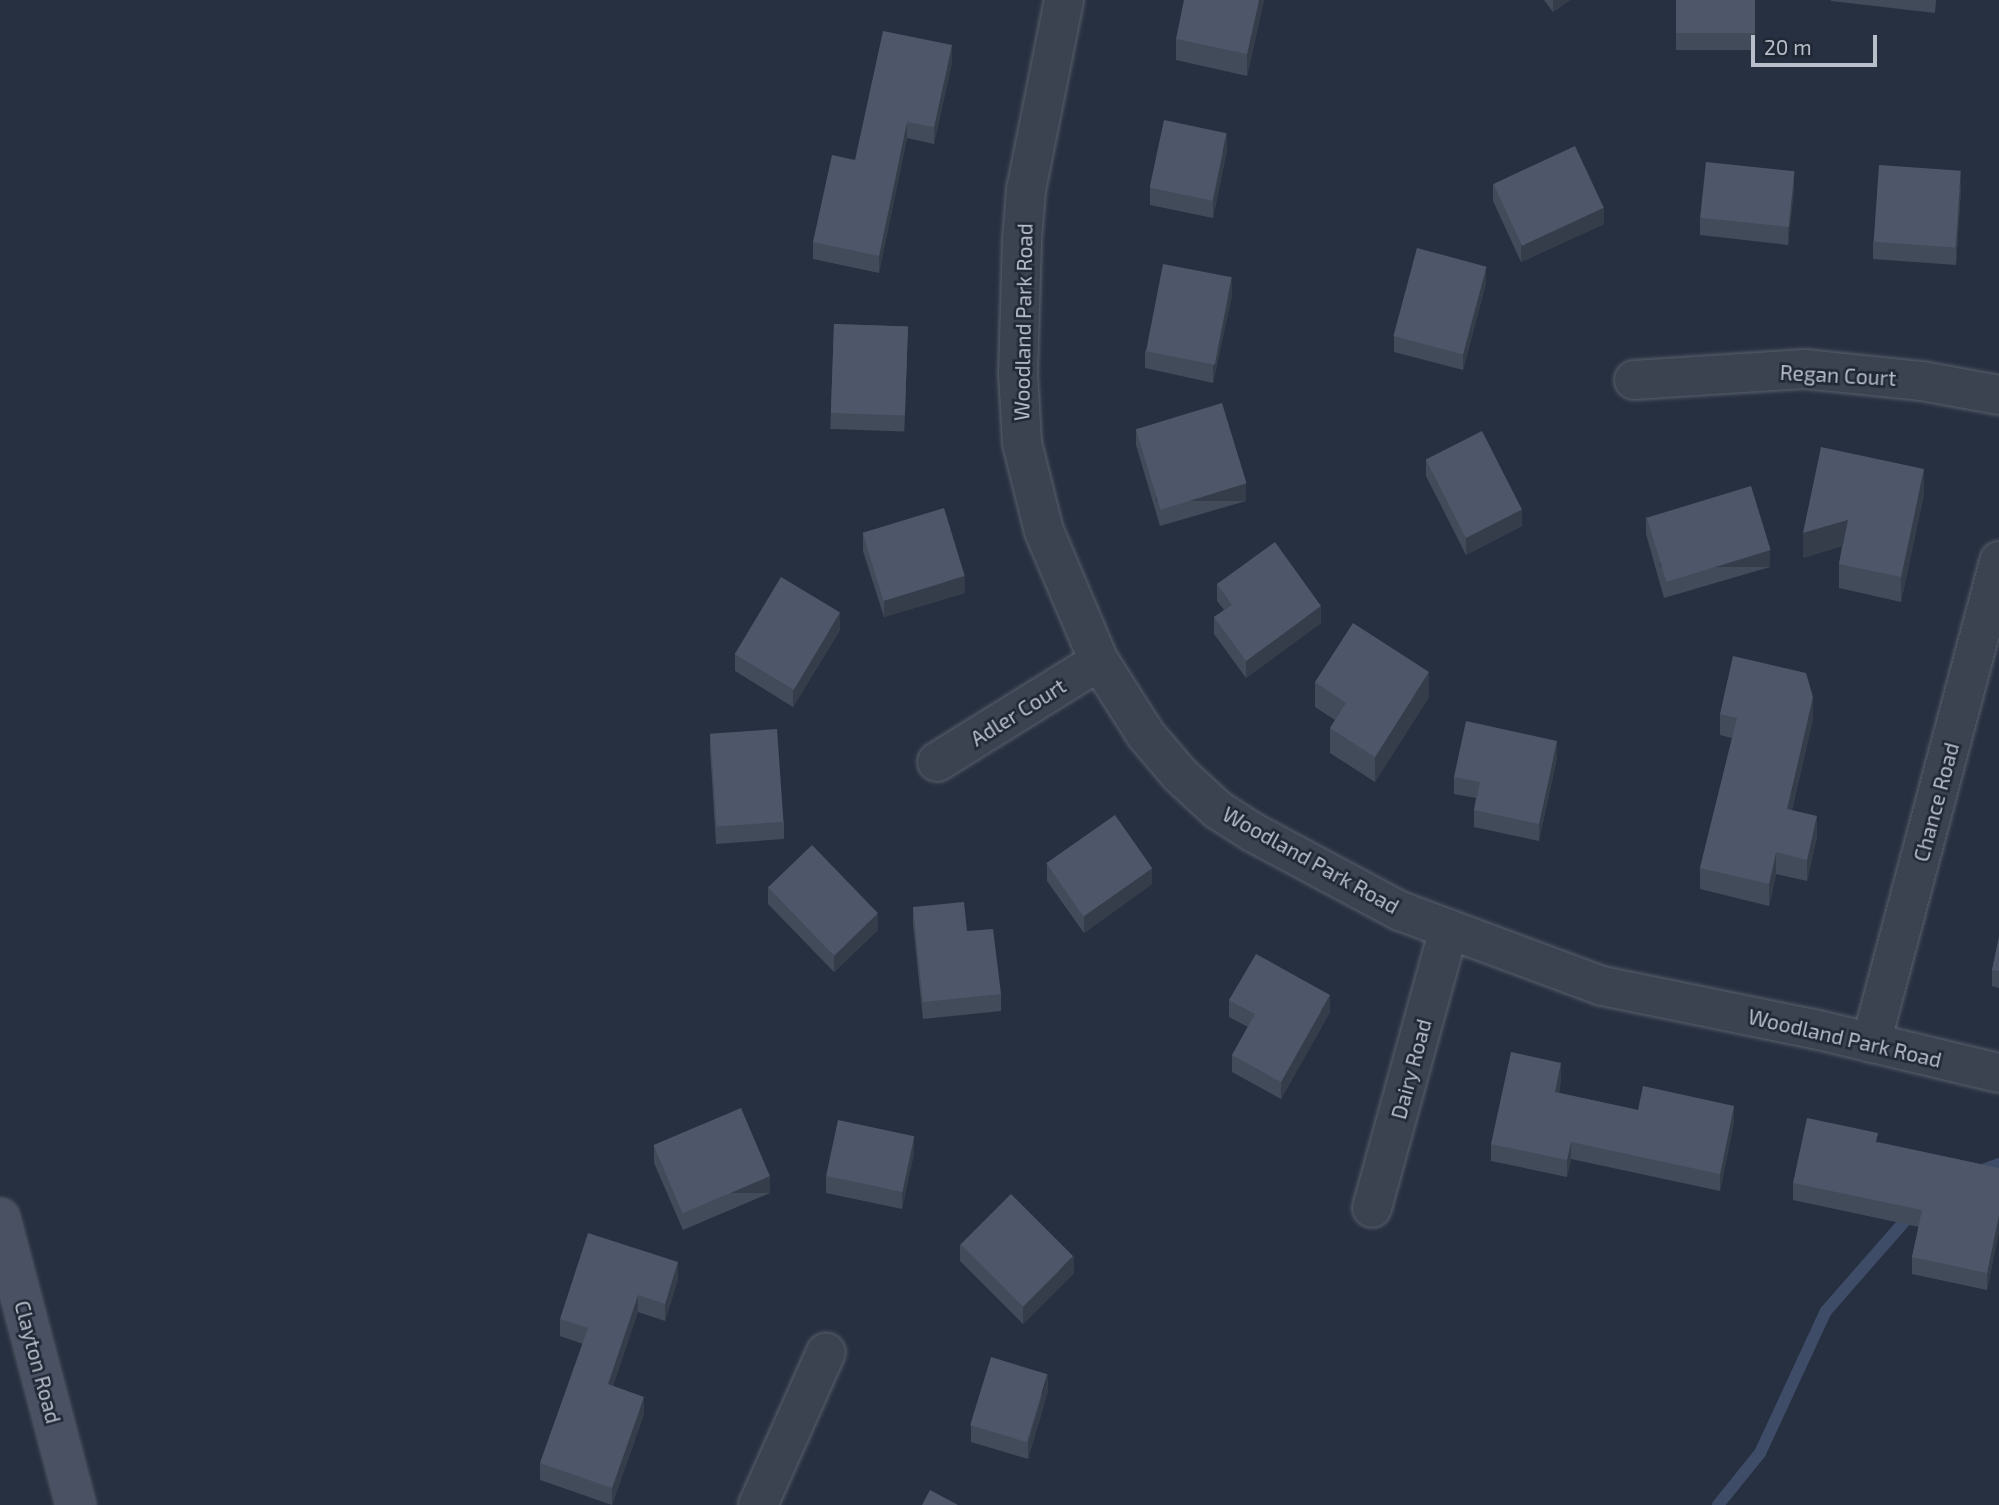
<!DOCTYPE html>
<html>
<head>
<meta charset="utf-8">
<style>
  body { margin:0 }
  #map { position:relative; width:1999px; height:1505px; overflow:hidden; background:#273040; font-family:"Exo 2",sans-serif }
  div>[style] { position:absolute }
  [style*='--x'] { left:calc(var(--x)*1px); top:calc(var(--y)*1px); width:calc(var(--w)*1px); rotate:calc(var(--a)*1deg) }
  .stream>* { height:12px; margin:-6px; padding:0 6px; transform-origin:6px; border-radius:6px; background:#3e4c68 }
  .roads { filter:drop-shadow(0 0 2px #59606d) drop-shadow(0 0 2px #59606d) }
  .street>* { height:38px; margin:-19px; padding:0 19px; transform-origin:19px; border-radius:19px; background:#3b4250 }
  .secondary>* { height:38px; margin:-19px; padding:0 19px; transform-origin:19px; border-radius:19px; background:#495163 }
  .wall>* { inset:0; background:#424b5a; transform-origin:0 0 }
  .shaded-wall>* { inset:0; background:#363d4a; transform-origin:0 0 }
  .building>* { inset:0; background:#4d5769; transform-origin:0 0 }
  span { translate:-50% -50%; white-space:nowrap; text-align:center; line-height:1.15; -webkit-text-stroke:5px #202735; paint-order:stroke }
  .street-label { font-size:21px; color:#b8beca }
  .scale { position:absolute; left:1751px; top:35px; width:126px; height:32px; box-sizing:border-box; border:4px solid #b8beca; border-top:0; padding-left:9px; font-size:21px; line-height:24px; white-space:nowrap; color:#b8beca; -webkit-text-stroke:5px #202735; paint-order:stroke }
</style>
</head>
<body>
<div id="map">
  <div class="stream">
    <div style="--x:1977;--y:1172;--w:23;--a:-20"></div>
    <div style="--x:1718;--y:1505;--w:67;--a:-51.1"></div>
    <div style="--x:1760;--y:1453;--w:157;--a:-65.1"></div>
    <div style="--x:1826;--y:1311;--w:129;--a:-48.8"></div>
  </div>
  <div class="roads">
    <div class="street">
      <div style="--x:1064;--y:0;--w:194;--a:101.3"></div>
      <div style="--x:1026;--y:190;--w:50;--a:94.6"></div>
      <div style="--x:1022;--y:240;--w:133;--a:91.7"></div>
      <div style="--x:1018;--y:373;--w:70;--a:86.7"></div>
      <div style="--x:1022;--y:443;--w:91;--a:76"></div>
      <div style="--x:1044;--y:531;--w:141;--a:67.1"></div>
      <div style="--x:1099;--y:661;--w:88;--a:57.6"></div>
      <div style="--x:1146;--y:735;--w:52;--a:49.6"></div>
      <div style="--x:1180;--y:775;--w:52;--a:42.6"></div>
      <div style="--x:1218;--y:810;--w:43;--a:32.6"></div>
      <div style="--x:1254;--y:833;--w:166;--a:28.1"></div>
      <div style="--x:1400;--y:911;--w:215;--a:20.4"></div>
      <div style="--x:1602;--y:986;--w:216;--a:11.5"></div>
      <div style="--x:1814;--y:1029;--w:190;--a:13.4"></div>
      <div style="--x:1634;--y:380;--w:171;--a:-3.7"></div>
      <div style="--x:1805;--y:369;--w:118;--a:5.9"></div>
      <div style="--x:1922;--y:381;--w:78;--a:10.3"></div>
      <div style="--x:937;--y:762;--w:191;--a:-31.9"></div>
      <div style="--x:1871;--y:1043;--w:499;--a:-75.1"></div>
      <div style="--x:1372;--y:1208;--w:289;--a:-74.6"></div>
      <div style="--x:758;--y:1505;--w:167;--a:-66"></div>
    </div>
    <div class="secondary">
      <div style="--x:0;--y:1218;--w:297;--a:75.2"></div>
    </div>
  </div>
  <div class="wall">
    <div style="clip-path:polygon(1264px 0,1247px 76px,1176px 60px,1176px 39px)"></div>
    <div style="clip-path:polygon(1544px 0,1570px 0,1553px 12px)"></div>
    <div style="left:1676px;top:0;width:79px;height:50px"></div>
    <div style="clip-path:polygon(1831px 0,1936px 0,1935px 13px,1831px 1px)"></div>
    <div style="clip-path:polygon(952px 62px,934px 144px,907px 138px,879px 273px,813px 259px,813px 242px,855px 160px)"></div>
    <div style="clip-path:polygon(1227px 150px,1213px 218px,1150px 205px,1150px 188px)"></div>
    <div style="clip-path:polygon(1493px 184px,1604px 224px,1521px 262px,1493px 201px)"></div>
    <div style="clip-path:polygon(1961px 188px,1956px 265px,1873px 259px,1873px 242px)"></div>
    <div style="clip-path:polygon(1794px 189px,1788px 245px,1700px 235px,1700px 218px)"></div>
    <div style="clip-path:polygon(1486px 283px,1463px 370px,1394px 352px,1394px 336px)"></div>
    <div style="clip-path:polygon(1232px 295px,1213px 383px,1145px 368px,1145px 351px)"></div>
    <div style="left:834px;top:324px;width:74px;height:105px;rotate:2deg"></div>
    <div style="clip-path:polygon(1136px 429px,1246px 501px,1160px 526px,1136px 445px)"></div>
    <div style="clip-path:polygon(1426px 459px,1522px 526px,1466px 555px,1426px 476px)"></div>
    <div style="clip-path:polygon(1924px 494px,1901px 602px,1839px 588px,1839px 564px,1842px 546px,1803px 558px)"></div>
    <div style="clip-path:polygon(1646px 517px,1770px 567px,1664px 598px,1646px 534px)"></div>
    <div style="clip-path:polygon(863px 534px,965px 593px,884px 617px,863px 551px)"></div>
    <div style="clip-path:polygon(1217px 584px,1321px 623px,1246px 678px,1214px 634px,1214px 617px,1224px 610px,1217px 601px)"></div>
    <div style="clip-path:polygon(840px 630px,793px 707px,735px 671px,735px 654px)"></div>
    <div style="clip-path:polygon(1315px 682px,1429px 697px,1375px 782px,1330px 753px,1330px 728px,1335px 720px,1315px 707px)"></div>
    <div style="clip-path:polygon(1720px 714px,1813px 719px,1792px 810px,1817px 837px,1807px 881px,1776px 874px,1769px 906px,1700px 889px,1700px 868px,1732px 738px,1720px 735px)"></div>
    <div style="clip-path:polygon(710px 733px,784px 822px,784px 839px,716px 844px,710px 750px)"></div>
    <div style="clip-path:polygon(1557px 758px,1539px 841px,1474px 827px,1474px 810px,1476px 798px,1454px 794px,1454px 777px)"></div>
    <div style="clip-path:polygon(1047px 864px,1152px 884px,1084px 933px,1047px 881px)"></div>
    <div style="clip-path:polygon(768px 887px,878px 930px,834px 972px,768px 904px)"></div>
    <div style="clip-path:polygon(913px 907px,967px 931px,1001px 994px,1001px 1011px,923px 1019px,913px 924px)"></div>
    <div style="clip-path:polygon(1999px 937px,1999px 988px,1992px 986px,1992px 970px)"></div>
    <div style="clip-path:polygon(1229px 1000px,1330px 1012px,1281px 1099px,1232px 1072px,1232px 1055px,1248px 1027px,1229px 1017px)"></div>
    <div style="clip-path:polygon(1561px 1080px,1559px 1093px,1638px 1110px,1734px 1122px,1720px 1191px,1571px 1159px,1567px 1177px,1491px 1161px,1491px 1144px)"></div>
    <div style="clip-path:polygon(1878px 1142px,1999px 1168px,1999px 1232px,1987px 1290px,1912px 1274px,1912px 1257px,1919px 1227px,1793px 1200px,1793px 1183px)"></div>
    <div style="clip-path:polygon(654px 1146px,770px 1193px,683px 1230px,654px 1163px)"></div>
    <div style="clip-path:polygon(914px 1153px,902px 1209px,826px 1193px,826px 1176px)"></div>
    <div style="clip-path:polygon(960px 1244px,1074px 1273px,1023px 1324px,960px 1261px)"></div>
    <div style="clip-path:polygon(678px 1279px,665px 1321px,638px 1312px,613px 1386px,644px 1414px,612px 1505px,540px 1480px,540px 1463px,583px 1344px,560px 1336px,560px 1319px)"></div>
    <div style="clip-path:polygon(1048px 1391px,1028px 1459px,971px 1442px,971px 1425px)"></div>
  </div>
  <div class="shaded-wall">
    <div style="clip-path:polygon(1259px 0,1264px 0,1247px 76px,1247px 54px)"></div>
    <div style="clip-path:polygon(1553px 0,1570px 0,1553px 12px)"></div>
    <div style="clip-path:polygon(952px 45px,952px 62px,934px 144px,934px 127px)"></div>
    <div style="clip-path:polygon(907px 122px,907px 138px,879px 273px,879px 256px)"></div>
    <div style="clip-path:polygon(1227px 133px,1227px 150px,1213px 218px,1213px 201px)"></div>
    <div style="clip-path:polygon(1961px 171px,1961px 188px,1956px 265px,1956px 248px)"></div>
    <div style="clip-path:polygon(1794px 172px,1794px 189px,1788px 245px,1788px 228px)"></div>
    <div style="clip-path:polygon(1604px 207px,1604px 224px,1521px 262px,1521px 245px)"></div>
    <div style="clip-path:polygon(1486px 267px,1486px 283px,1463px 370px,1463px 353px)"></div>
    <div style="clip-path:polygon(1232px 278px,1232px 295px,1213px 383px,1213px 366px)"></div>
    <div style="clip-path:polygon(1924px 469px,1924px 494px,1901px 602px,1901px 577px)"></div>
    <div style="left:1246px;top:484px;width:17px;height:90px;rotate:90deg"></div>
    <div style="clip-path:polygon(1522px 509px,1522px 526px,1466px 555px,1466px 538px)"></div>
    <div style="clip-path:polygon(1848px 520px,1848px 544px,1803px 558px,1803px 533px)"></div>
    <div style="left:1770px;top:550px;width:17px;height:110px;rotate:90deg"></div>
    <div style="clip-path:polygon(965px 576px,965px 593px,884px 617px,884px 601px)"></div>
    <div style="clip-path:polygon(1321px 606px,1321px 623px,1246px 678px,1246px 661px)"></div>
    <div style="clip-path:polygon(840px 613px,840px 630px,793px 707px,793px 690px)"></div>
    <div style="clip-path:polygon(1429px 672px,1429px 697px,1375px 782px,1375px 757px)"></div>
    <div style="clip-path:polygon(1813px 697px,1813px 719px,1787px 830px,1787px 809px)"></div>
    <div style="clip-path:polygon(1557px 741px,1557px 758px,1539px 841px,1539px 824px)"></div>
    <div style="clip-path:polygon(1817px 816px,1817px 837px,1807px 881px,1807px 860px)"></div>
    <div style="clip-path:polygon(1776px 852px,1776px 874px,1769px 906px,1769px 884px)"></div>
    <div style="clip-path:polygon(1152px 868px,1152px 884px,1084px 933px,1084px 916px)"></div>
    <div style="clip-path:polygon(878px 913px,878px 930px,834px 972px,834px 955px)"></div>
    <div style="clip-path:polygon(1330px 995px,1330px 1012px,1281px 1099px,1281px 1082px)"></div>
    <div style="clip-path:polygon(1561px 1063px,1561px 1080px,1555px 1109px,1555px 1092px)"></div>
    <div style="clip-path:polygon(1734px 1106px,1734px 1122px,1720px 1191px,1720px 1174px)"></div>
    <div style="clip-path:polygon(914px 1136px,914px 1153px,902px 1209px,902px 1192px)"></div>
    <div style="clip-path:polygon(1571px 1142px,1571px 1159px,1567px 1177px,1567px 1160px)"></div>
    <div style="left:770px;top:1176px;width:17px;height:95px;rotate:90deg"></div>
    <div style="clip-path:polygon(1999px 1215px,1999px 1232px,1987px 1290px,1987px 1273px)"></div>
    <div style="clip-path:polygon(1074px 1256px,1074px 1273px,1023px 1324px,1023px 1307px)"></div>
    <div style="clip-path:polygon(678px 1262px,678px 1279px,665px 1321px,665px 1304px)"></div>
    <div style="clip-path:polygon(638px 1295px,638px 1312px,608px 1401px,608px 1384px)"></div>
    <div style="clip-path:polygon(1048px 1374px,1048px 1391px,1028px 1459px,1028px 1442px)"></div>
    <div style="clip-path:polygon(644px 1397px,644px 1414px,612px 1505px,612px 1488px)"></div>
  </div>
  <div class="building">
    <div style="clip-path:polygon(1184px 0,1259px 0,1247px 54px,1176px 39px)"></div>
    <div style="left:1676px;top:0;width:79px;height:33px"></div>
    <div style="clip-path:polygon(883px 31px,952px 45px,934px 127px,907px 122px,879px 256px,813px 242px,832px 155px,855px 160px)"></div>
    <div style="left:1164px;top:120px;width:64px;height:69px;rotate:12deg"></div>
    <div style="left:1575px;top:146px;width:68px;height:90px;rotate:65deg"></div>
    <div style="left:1706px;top:162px;width:89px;height:56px;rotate:6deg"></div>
    <div style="left:1879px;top:165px;width:82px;height:77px;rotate:4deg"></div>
    <div style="left:1417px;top:248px;width:72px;height:91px;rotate:15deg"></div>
    <div style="left:1163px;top:264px;width:70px;height:89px;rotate:11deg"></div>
    <div style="left:834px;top:324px;width:74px;height:89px;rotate:2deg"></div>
    <div style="left:1222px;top:403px;width:84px;height:90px;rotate:73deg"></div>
    <div style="left:1482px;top:431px;width:88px;height:63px;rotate:63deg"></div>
    <div style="clip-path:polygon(1821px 447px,1924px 469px,1901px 577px,1839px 564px,1848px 520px,1803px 533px)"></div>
    <div style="left:1751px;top:486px;width:67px;height:109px;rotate:73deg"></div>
    <div style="left:944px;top:508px;width:71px;height:85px;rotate:73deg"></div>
    <div style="clip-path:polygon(1275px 542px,1321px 606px,1246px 661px,1214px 617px,1232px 605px,1217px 584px)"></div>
    <div style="left:781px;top:577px;width:69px;height:90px;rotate:31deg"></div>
    <div style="clip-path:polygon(1353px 623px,1429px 672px,1375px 757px,1330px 728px,1346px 703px,1315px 682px)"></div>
    <div style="clip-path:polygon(1733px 656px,1806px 673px,1813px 697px,1787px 809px,1817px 816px,1807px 860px,1776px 852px,1769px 884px,1700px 868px,1737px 718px,1720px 714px)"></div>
    <div style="clip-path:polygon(1466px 721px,1557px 741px,1539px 824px,1474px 810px,1480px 782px,1454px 777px)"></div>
    <div style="left:777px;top:729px;width:93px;height:67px;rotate:86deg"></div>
    <div style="left:1115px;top:815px;width:65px;height:84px;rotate:55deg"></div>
    <div style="left:812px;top:845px;width:95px;height:61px;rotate:46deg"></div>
    <div style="clip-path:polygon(964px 902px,967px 931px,993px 929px,1001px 994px,923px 1002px,913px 907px)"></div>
    <div style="clip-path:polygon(1999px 937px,1999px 971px,1992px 970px)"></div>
    <div style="clip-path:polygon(1256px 954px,1330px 995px,1281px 1082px,1232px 1055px,1255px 1014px,1229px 1000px)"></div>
    <div style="clip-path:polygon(1511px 1052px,1561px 1063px,1555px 1092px,1638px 1110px,1643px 1086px,1734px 1106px,1720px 1174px,1571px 1142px,1567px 1160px,1491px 1144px)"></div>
    <div style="left:741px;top:1108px;width:74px;height:95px;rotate:67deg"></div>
    <div style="clip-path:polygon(1807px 1118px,1878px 1133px,1876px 1142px,1999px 1168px,1999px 1215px,1987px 1273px,1912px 1257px,1922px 1210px,1793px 1183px)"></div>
    <div style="left:838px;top:1120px;width:78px;height:57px;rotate:12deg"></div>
    <div style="left:1011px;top:1194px;width:88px;height:71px;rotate:45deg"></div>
    <div style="clip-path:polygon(588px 1233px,678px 1262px,665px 1304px,638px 1295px,608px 1384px,644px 1397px,612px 1488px,540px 1463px,588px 1328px,560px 1319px)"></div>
    <div style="left:991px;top:1357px;width:59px;height:71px;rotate:17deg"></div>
    <div style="clip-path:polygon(930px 1490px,958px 1505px,922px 1505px)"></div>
  </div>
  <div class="street-label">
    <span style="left:1023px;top:322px;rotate:-89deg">Woodland Park Road</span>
    <span style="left:1838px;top:375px;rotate:3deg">Regan Court</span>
    <span style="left:1018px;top:712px;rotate:-32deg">Adler Court</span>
    <span style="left:1936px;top:802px;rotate:-75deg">Chance Road</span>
    <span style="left:1311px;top:860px;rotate:29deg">Woodland Park Road</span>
    <span style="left:1845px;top:1038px;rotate:13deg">Woodland Park Road</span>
    <span style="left:1411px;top:1069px;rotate:-75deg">Dairy Road</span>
    <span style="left:38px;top:1362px;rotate:75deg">Clayton Road</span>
  </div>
  <div class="scale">20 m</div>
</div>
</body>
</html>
